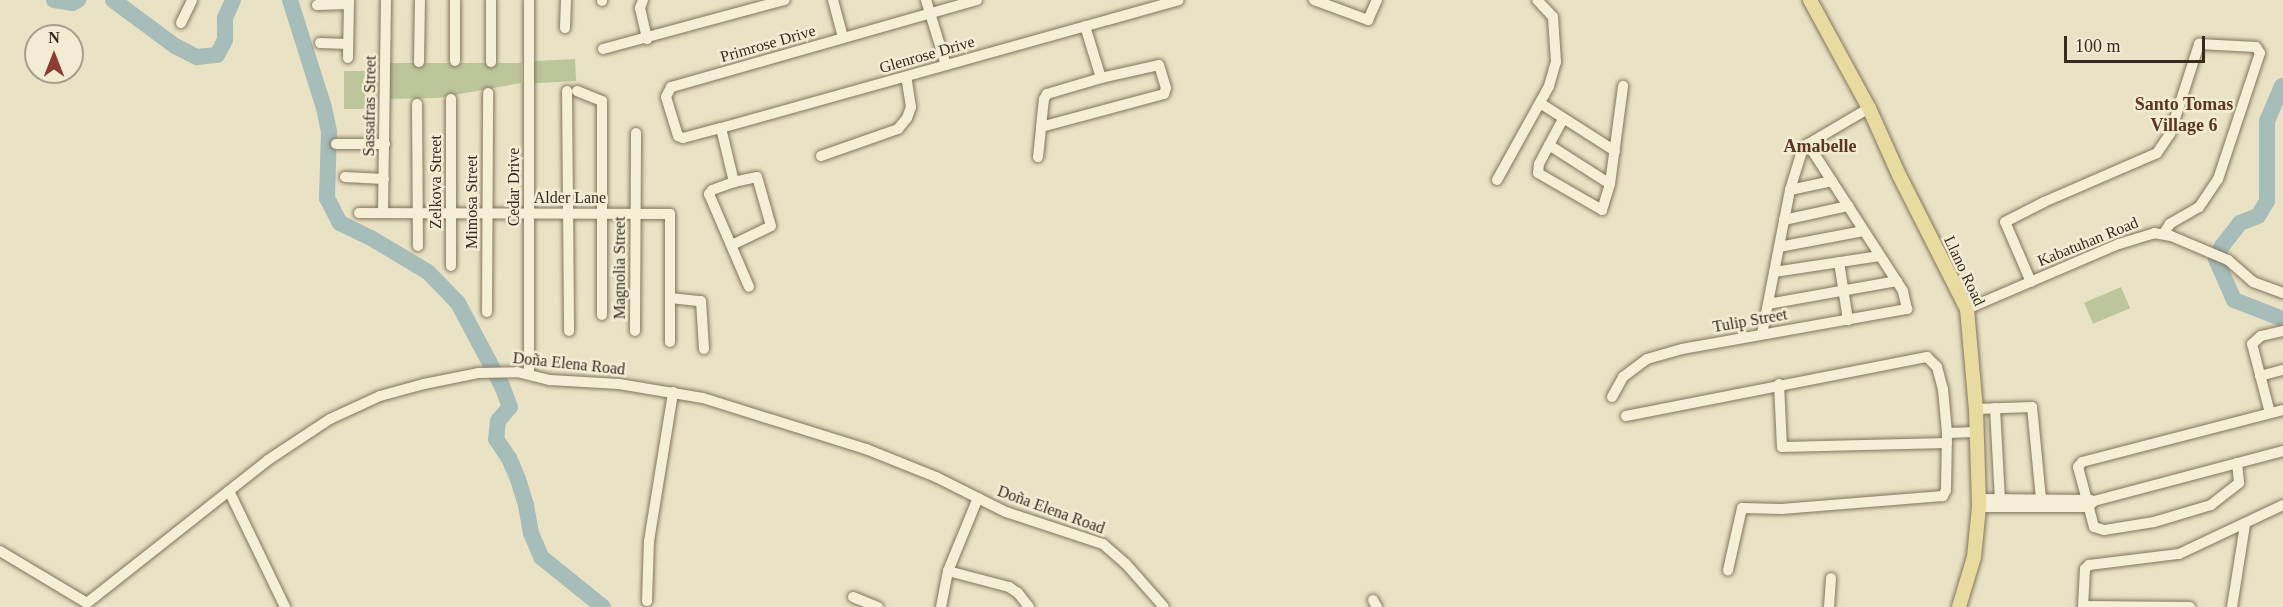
<!DOCTYPE html>
<html>
<head>
<meta charset="utf-8">
<style>
  body { margin:0 }
  #map { position:relative; width:2283px; height:607px; overflow:hidden; background:#e9e2c5; font-family:"Times New Roman",serif }
  div>[style] { position:absolute }
  [style*='--x'] { left:calc(var(--x)*1px); top:calc(var(--y)*1px); width:calc(var(--w)*1px); rotate:calc(var(--a)*1deg) }
  .green>* { inset:0; background:#bcc69a; transform-origin:0 0 }
  .river>* { height:16px; margin:-8px; padding:0 8px; transform-origin:8px; border-radius:8px; background:#a6bdb9 }
  .roads { filter:drop-shadow(0 0 2px #83755d) drop-shadow(0 0 2px #83755d) }
  .minor>* { height:10px; margin:-5px; padding:0 5px; transform-origin:5px; border-radius:5px; background:#f5efd7 }
  .major>* { height:14px; margin:-7px; padding:0 7px; transform-origin:7px; border-radius:7px; background:#e9daa0 }
  span { translate:-50% -50%; white-space:nowrap; text-align:center; line-height:1.15; -webkit-text-stroke:5px #f2ecd4; paint-order:stroke }
  .street-label { font-size:16px; color:#342c1f }
  .neighbourhood-label { font-size:18px; color:#5c3523; font-weight:700 }
  .north { position:absolute; left:24px; top:24px; width:60px; height:60px; box-sizing:border-box; background:#f2ecd4; border:2px solid #a69f8c; border-radius:50%; rotate:0deg; font-size:16px; font-weight:700; line-height:24px; text-align:center; color:#342c1f }
  .north::after { content:''; display:block; margin:auto; width:21px; height:27px; background:#8c3c33; clip-path:polygon(50% 0,100% 100%,50% 72%,0 100%) }
  .scale { position:absolute; left:2064px; top:36px; width:141px; height:27px; box-sizing:border-box; border:3px solid #342c1f; border-top:0; padding-left:8px; font-size:18px; line-height:21px; white-space:nowrap; color:#342c1f; -webkit-text-stroke:4px #f2ecd4; paint-order:stroke }
</style>
</head>
<body>
<div id="map">
  <div class="green">
    <div style="left:575px;top:59px;width:22px;height:42px;rotate:87deg"></div>
    <div style="clip-path:polygon(387px 63px,521px 63px,521px 83px,437px 98px,387px 99px)"></div>
    <div style="left:344px;top:71px;width:21px;height:38px"></div>
    <div style="left:2121px;top:287px;width:23px;height:40px;rotate:67deg"></div>
  </div>
  <div class="river">
    <div style="--x:54;--y:0;--w:18;--a:9"></div>
    <div style="--x:72;--y:3;--w:7;--a:-27"></div>
    <div style="--x:113;--y:0;--w:77;--a:36.6"></div>
    <div style="--x:175;--y:46;--w:25;--a:27"></div>
    <div style="--x:197;--y:57;--w:20;--a:-6"></div>
    <div style="--x:217;--y:55;--w:17;--a:-62"></div>
    <div style="--x:225;--y:40;--w:22;--a:-90"></div>
    <div style="--x:225;--y:18;--w:20;--a:-66"></div>
    <div style="--x:290;--y:0;--w:113;--a:72.5"></div>
    <div style="--x:324;--y:108;--w:24;--a:78"></div>
    <div style="--x:329;--y:131;--w:67;--a:91.7"></div>
    <div style="--x:327;--y:198;--w:28;--a:63"></div>
    <div style="--x:340;--y:223;--w:34;--a:26"></div>
    <div style="--x:371;--y:238;--w:66;--a:30.8"></div>
    <div style="--x:428;--y:272;--w:43;--a:45.9"></div>
    <div style="--x:458;--y:303;--w:94;--a:62.1"></div>
    <div style="--x:502;--y:386;--w:22;--a:69"></div>
    <div style="--x:510;--y:407;--w:18;--a:131"></div>
    <div style="--x:498;--y:421;--w:18;--a:96"></div>
    <div style="--x:496;--y:439;--w:23;--a:56"></div>
    <div style="--x:509;--y:458;--w:23;--a:67"></div>
    <div style="--x:518;--y:479;--w:27;--a:73"></div>
    <div style="--x:526;--y:505;--w:28;--a:80"></div>
    <div style="--x:531;--y:533;--w:26;--a:67"></div>
    <div style="--x:541;--y:557;--w:80;--a:38.9"></div>
    <div style="--x:2282;--y:86;--w:38;--a:113"></div>
    <div style="--x:2267;--y:121;--w:80;--a:90"></div>
    <div style="--x:2267;--y:201;--w:17;--a:121"></div>
    <div style="--x:2258;--y:216;--w:19;--a:159"></div>
    <div style="--x:2240;--y:223;--w:29;--a:128"></div>
    <div style="--x:2222;--y:246;--w:14;--a:115"></div>
    <div style="--x:2216;--y:259;--w:45;--a:66.3"></div>
    <div style="--x:2234;--y:300;--w:53;--a:21.2"></div>
  </div>
  <div class="roads">
    <div class="minor">
      <div style="--x:491;--y:0;--w:62;--a:90"></div>
      <div style="--x:529;--y:0;--w:374;--a:90"></div>
      <div style="--x:643;--y:0;--w:9;--a:111"></div>
      <div style="--x:640;--y:8;--w:32;--a:77"></div>
      <div style="--x:833;--y:0;--w:39;--a:75"></div>
      <div style="--x:926;--y:0;--w:68;--a:72.9"></div>
      <div style="--x:977;--y:0;--w:318;--a:164.1"></div>
      <div style="--x:671;--y:87;--w:11;--a:117"></div>
      <div style="--x:666;--y:97;--w:41;--a:72.9"></div>
      <div style="--x:678;--y:136;--w:5;--a:22"></div>
      <div style="--x:683;--y:138;--w:39;--a:-15"></div>
      <div style="--x:721;--y:128;--w:475;--a:-15.6"></div>
      <div style="--x:1314;--y:0;--w:58;--a:20.3"></div>
      <div style="--x:1368;--y:20;--w:22;--a:-66"></div>
      <div style="--x:602;--y:1;--w:1;--a:-90"></div>
      <div style="--x:317;--y:5;--w:31;--a:-2"></div>
      <div style="--x:181;--y:23;--w:25;--a:-64"></div>
      <div style="--x:1085;--y:26;--w:54;--a:72.9"></div>
      <div style="--x:565;--y:28;--w:28;--a:-88"></div>
      <div style="--x:320;--y:43;--w:28;--a:2"></div>
      <div style="--x:603;--y:49;--w:188;--a:-15.1"></div>
      <div style="--x:348;--y:58;--w:58;--a:-89"></div>
      <div style="--x:455;--y:61;--w:61;--a:-90"></div>
      <div style="--x:419;--y:62;--w:62;--a:-89.1"></div>
      <div style="--x:567;--y:91;--w:240;--a:89.5"></div>
      <div style="--x:577;--y:91;--w:27;--a:22"></div>
      <div style="--x:602;--y:101;--w:214;--a:90"></div>
      <div style="--x:1540;--y:103;--w:89;--a:32.6"></div>
      <div style="--x:417;--y:104;--w:142;--a:89.6"></div>
      <div style="--x:1563;--y:119;--w:51;--a:118.1"></div>
      <div style="--x:1539;--y:164;--w:9;--a:96"></div>
      <div style="--x:1538;--y:173;--w:74;--a:30"></div>
      <div style="--x:1602;--y:210;--w:27;--a:-73"></div>
      <div style="--x:1610;--y:184;--w:99;--a:-82.4"></div>
      <div style="--x:721;--y:128;--w:56;--a:76.5"></div>
      <div style="--x:734;--y:182;--w:23;--a:160"></div>
      <div style="--x:712;--y:190;--w:5;--a:127"></div>
      <div style="--x:709;--y:194;--w:101;--a:66.7"></div>
      <div style="--x:336;--y:144;--w:49;--a:0"></div>
      <div style="--x:1549;--y:145;--w:72;--a:32.6"></div>
      <div style="--x:821;--y:156;--w:82;--a:-19.3"></div>
      <div style="--x:898;--y:129;--w:14;--a:-51"></div>
      <div style="--x:907;--y:118;--w:12;--a:-70"></div>
      <div style="--x:911;--y:107;--w:30;--a:-99"></div>
      <div style="--x:1038;--y:157;--w:30;--a:-84"></div>
      <div style="--x:1041;--y:127;--w:28;--a:-84"></div>
      <div style="--x:1044;--y:99;--w:6;--a:-59"></div>
      <div style="--x:1047;--y:94;--w:56;--a:-16.5"></div>
      <div style="--x:1101;--y:78;--w:59;--a:-12.6"></div>
      <div style="--x:1159;--y:65;--w:24;--a:73"></div>
      <div style="--x:1166;--y:88;--w:6;--a:108"></div>
      <div style="--x:1164;--y:94;--w:127;--a:165"></div>
      <div style="--x:345;--y:177;--w:39;--a:3"></div>
      <div style="--x:1497;--y:180;--w:107;--a:-61"></div>
      <div style="--x:1549;--y:86;--w:25;--a:-74"></div>
      <div style="--x:1556;--y:62;--w:45;--a:-93.8"></div>
      <div style="--x:1553;--y:17;--w:23;--a:-133"></div>
      <div style="--x:1790;--y:190;--w:43;--a:-12.1"></div>
      <div style="--x:359;--y:213;--w:311;--a:0.2"></div>
      <div style="--x:670;--y:214;--w:128;--a:90"></div>
      <div style="--x:383;--y:213;--w:213;--a:-89.2"></div>
      <div style="--x:1784;--y:220;--w:66;--a:-12.3"></div>
      <div style="--x:732;--y:245;--w:43;--a:-26"></div>
      <div style="--x:771;--y:226;--w:51;--a:-105.9"></div>
      <div style="--x:757;--y:177;--w:24;--a:168"></div>
      <div style="--x:1779;--y:247;--w:86;--a:-10.7"></div>
      <div style="--x:1839;--y:262;--w:59;--a:81.2"></div>
      <div style="--x:451;--y:266;--w:167;--a:-90"></div>
      <div style="--x:1774;--y:272;--w:107;--a:-8.6"></div>
      <div style="--x:2031;--y:282;--w:65;--a:-113.4"></div>
      <div style="--x:2005;--y:222;--w:44;--a:-27.1"></div>
      <div style="--x:2044;--y:202;--w:123;--a:-23.4"></div>
      <div style="--x:2157;--y:153;--w:23;--a:-56"></div>
      <div style="--x:2170;--y:134;--w:95;--a:-72.1"></div>
      <div style="--x:2199;--y:44;--w:57;--a:3"></div>
      <div style="--x:2256;--y:47;--w:7;--a:56"></div>
      <div style="--x:2260;--y:53;--w:133;--a:108.4"></div>
      <div style="--x:2218;--y:179;--w:34;--a:124"></div>
      <div style="--x:2199;--y:207;--w:34;--a:150"></div>
      <div style="--x:2170;--y:224;--w:11;--a:124"></div>
      <div style="--x:670;--y:298;--w:31;--a:6"></div>
      <div style="--x:701;--y:301;--w:48;--a:86.4"></div>
      <div style="--x:1768;--y:304;--w:131;--a:-10.1"></div>
      <div style="--x:1967;--y:309;--w:165;--a:-23.2"></div>
      <div style="--x:2119;--y:244;--w:37;--a:-17"></div>
      <div style="--x:2154;--y:233;--w:17;--a:10"></div>
      <div style="--x:2171;--y:236;--w:62;--a:22.8"></div>
      <div style="--x:2228;--y:260;--w:33;--a:41"></div>
      <div style="--x:2253;--y:282;--w:32;--a:20"></div>
      <div style="--x:487;--y:312;--w:219;--a:-89.7"></div>
      <div style="--x:635;--y:331;--w:198;--a:-89.7"></div>
      <div style="--x:1762;--y:334;--w:147;--a:-79"></div>
      <div style="--x:1790;--y:190;--w:39;--a:-73"></div>
      <div style="--x:1801;--y:153;--w:11;--a:-52"></div>
      <div style="--x:1808;--y:144;--w:71;--a:-30.5"></div>
      <div style="--x:2260;--y:376;--w:24;--a:-15"></div>
      <div style="--x:1779;--y:384;--w:63;--a:87.3"></div>
      <div style="--x:1782;--y:447;--w:165;--a:-1.4"></div>
      <div style="--x:1612;--y:397;--w:23;--a:-61"></div>
      <div style="--x:1623;--y:377;--w:30;--a:-37"></div>
      <div style="--x:1647;--y:359;--w:36;--a:-16"></div>
      <div style="--x:1682;--y:349;--w:229;--a:-10.1"></div>
      <div style="--x:1907;--y:309;--w:18;--a:-103"></div>
      <div style="--x:1903;--y:291;--w:175;--a:-122.9"></div>
      <div style="--x:1995;--y:408;--w:91;--a:86.9"></div>
      <div style="--x:1976;--y:409;--w:56;--a:-2"></div>
      <div style="--x:2032;--y:407;--w:92;--a:84.4"></div>
      <div style="--x:2270;--y:413;--w:71;--a:-104.6"></div>
      <div style="--x:2252;--y:344;--w:12;--a:-42"></div>
      <div style="--x:2261;--y:336;--w:23;--a:-13"></div>
      <div style="--x:1626;--y:416;--w:307;--a:-11.1"></div>
      <div style="--x:1927;--y:357;--w:14;--a:45"></div>
      <div style="--x:1937;--y:367;--w:23;--a:75"></div>
      <div style="--x:1943;--y:389;--w:44;--a:84.8"></div>
      <div style="--x:1947;--y:433;--w:57;--a:91"></div>
      <div style="--x:1946;--y:490;--w:7;--a:117"></div>
      <div style="--x:1943;--y:496;--w:162;--a:175.4"></div>
      <div style="--x:1782;--y:509;--w:40;--a:-178.6"></div>
      <div style="--x:1742;--y:508;--w:64;--a:102.7"></div>
      <div style="--x:1947;--y:433;--w:30;--a:-2"></div>
      <div style="--x:2237;--y:463;--w:20;--a:84"></div>
      <div style="--x:2239;--y:483;--w:36;--a:142"></div>
      <div style="--x:2211;--y:505;--w:59;--a:163.4"></div>
      <div style="--x:2154;--y:522;--w:51;--a:170.9"></div>
      <div style="--x:2104;--y:530;--w:10;--a:-163"></div>
      <div style="--x:2094;--y:527;--w:62;--a:-104.9"></div>
      <div style="--x:2078;--y:467;--w:6;--a:-51"></div>
      <div style="--x:2082;--y:462;--w:208;--a:-14.5"></div>
      <div style="--x:229;--y:491;--w:129;--a:64.2"></div>
      <div style="--x:1979;--y:499;--w:112;--a:0.5"></div>
      <div style="--x:1979;--y:507;--w:109;--a:0"></div>
      <div style="--x:2088;--y:507;--w:8;--a:-45"></div>
      <div style="--x:2094;--y:501;--w:196;--a:-14.8"></div>
      <div style="--x:0;--y:551;--w:101;--a:30.9"></div>
      <div style="--x:87;--y:603;--w:231;--a:-38.3"></div>
      <div style="--x:268;--y:460;--w:74;--a:-33.5"></div>
      <div style="--x:330;--y:419;--w:55;--a:-24.7"></div>
      <div style="--x:380;--y:396;--w:46;--a:-15.3"></div>
      <div style="--x:424;--y:384;--w:55;--a:-11.5"></div>
      <div style="--x:478;--y:373;--w:39;--a:-1"></div>
      <div style="--x:517;--y:372;--w:34;--a:14"></div>
      <div style="--x:550;--y:380;--w:69;--a:3.3"></div>
      <div style="--x:619;--y:384;--w:85;--a:9.5"></div>
      <div style="--x:703;--y:398;--w:171;--a:17.4"></div>
      <div style="--x:866;--y:449;--w:75;--a:21.8"></div>
      <div style="--x:936;--y:477;--w:78;--a:26.6"></div>
      <div style="--x:1006;--y:512;--w:102;--a:18.3"></div>
      <div style="--x:1103;--y:544;--w:30;--a:41"></div>
      <div style="--x:1126;--y:564;--w:57;--a:48.5"></div>
      <div style="--x:948;--y:571;--w:63;--a:14.7"></div>
      <div style="--x:1009;--y:587;--w:11;--a:34"></div>
      <div style="--x:1018;--y:593;--w:18;--a:52"></div>
      <div style="--x:853;--y:597;--w:27;--a:22"></div>
      <div style="--x:1373;--y:600;--w:8;--a:60"></div>
      <div style="--x:647;--y:601;--w:60;--a:-88.1"></div>
      <div style="--x:649;--y:541;--w:151;--a:-80.8"></div>
      <div style="--x:2083;--y:606;--w:107;--a:0.5"></div>
      <div style="--x:941;--y:607;--w:37;--a:-79"></div>
      <div style="--x:948;--y:571;--w:79;--a:-67.7"></div>
      <div style="--x:1829;--y:607;--w:29;--a:-86"></div>
      <div style="--x:2083;--y:607;--w:38;--a:-87"></div>
      <div style="--x:2085;--y:569;--w:6;--a:-45"></div>
      <div style="--x:2089;--y:565;--w:91;--a:-7"></div>
      <div style="--x:2179;--y:554;--w:115;--a:-25.2"></div>
      <div style="--x:2232;--y:607;--w:83;--a:-81"></div>
    </div>
    <div class="major">
      <div style="--x:1810;--y:0;--w:123;--a:61.4"></div>
      <div style="--x:1869;--y:108;--w:73;--a:65.9"></div>
      <div style="--x:1899;--y:175;--w:150;--a:63.1"></div>
      <div style="--x:1967;--y:309;--w:100;--a:84.9"></div>
      <div style="--x:1976;--y:409;--w:98;--a:88.2"></div>
      <div style="--x:1979;--y:507;--w:50;--a:95.7"></div>
      <div style="--x:1974;--y:557;--w:52;--a:106.7"></div>
    </div>
  </div>
  <div class="street-label">
    <span style="left:768px;top:44px;rotate:-16deg">Primrose Drive</span>
    <span style="left:927px;top:55px;rotate:-16deg">Glenrose Drive</span>
    <span style="left:370px;top:106px;rotate:-89deg">Sassafras Street</span>
    <span style="left:436px;top:182px;rotate:-90deg">Zelkova Street</span>
    <span style="left:514px;top:187px;rotate:-90deg">Cedar Drive</span>
    <span style="left:570px;top:198px">Alder Lane</span>
    <span style="left:472px;top:202px;rotate:-90deg">Mimosa Street</span>
    <span style="left:2088px;top:242px;rotate:-22deg">Kabatuhan Road</span>
    <span style="left:620px;top:268px;rotate:-90deg">Magnolia Street</span>
    <span style="left:1964px;top:271px;rotate:65deg">Llano Road</span>
    <span style="left:1750px;top:321px;rotate:-10deg">Tulip Street</span>
    <span style="left:569px;top:364px;rotate:6deg">Doña Elena Road</span>
    <span style="left:1051px;top:510px;rotate:20deg">Doña Elena Road</span>
  </div>
  <div class="neighbourhood-label">
    <span style="left:2184px;top:115px">Santo Tomas<br>Village 6</span>
    <span style="left:1820px;top:146px">Amabelle</span>
  </div>
  <div class="north">N</div>
  <div class="scale">100 m</div>
</div>
</body>
</html>
